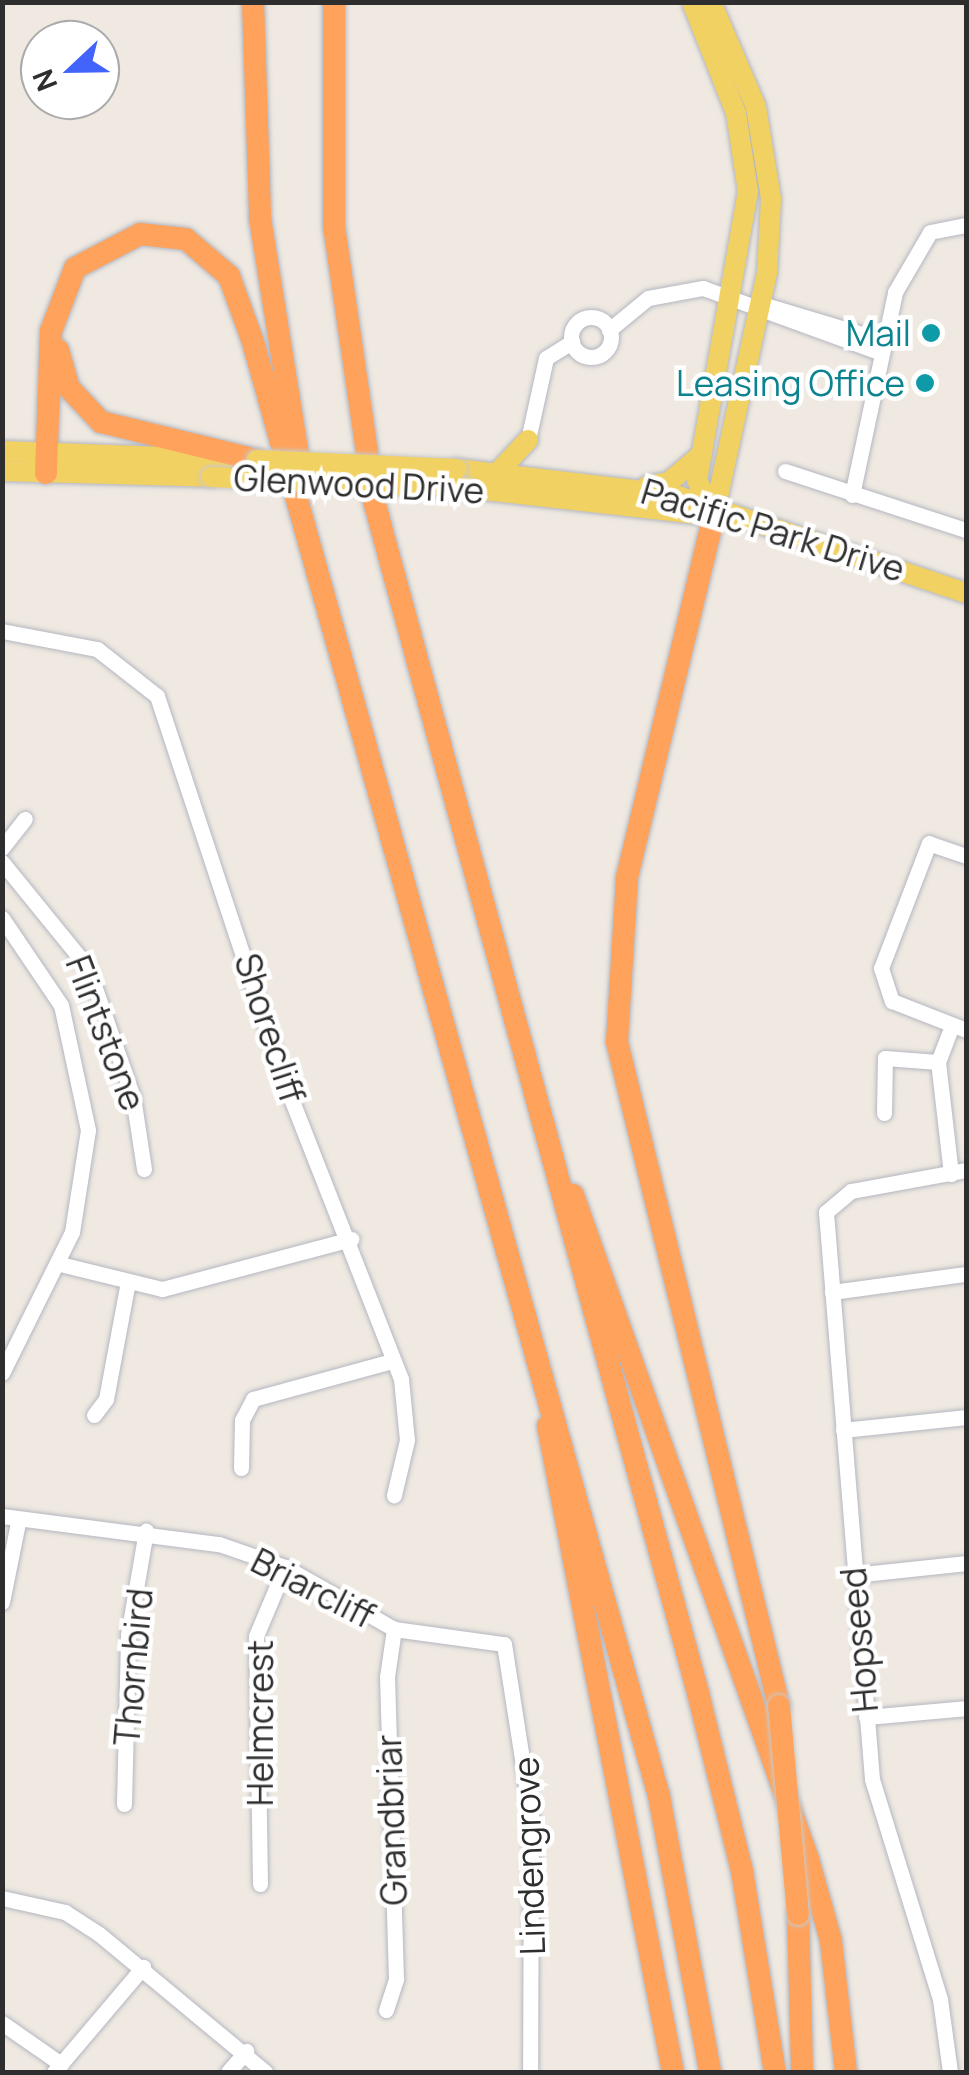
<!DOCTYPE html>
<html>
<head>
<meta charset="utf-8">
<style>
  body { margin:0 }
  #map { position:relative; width:969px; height:2075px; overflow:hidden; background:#efe9e1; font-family:Manrope,sans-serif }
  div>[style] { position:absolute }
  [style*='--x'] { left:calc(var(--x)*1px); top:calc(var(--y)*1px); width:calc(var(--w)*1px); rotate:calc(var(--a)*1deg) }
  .roads { filter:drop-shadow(0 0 2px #b4b7c1) drop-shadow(0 0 2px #b4b7c1) }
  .minor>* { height:15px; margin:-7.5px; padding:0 7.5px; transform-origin:7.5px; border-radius:7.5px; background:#fff }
  .minor>.ring { margin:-7.5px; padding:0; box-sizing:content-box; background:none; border:15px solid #fff; border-radius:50% }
  .major>* { height:20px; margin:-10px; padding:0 10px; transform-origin:10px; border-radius:10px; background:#f2d163 }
  .highway>* { height:22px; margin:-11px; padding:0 11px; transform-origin:11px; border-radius:11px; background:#ffa35c }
  .bridges { filter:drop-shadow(0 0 2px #c9c9c9) drop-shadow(0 0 2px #c9c9c9) }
  .major-bridge>* { height:20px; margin:-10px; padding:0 10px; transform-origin:10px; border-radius:10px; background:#f2d163 }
  .highway-bridge>* { height:22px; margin:-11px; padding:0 11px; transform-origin:11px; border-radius:11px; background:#ffa35c }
  .dots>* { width:28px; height:28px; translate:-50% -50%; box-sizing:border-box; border:5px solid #fff; border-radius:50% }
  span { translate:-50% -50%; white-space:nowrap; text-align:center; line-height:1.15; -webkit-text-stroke:9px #fff; paint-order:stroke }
  .culture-label { font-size:35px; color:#0d838f }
  .right { translate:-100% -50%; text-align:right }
  .street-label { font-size:35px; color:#2e2e2e }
  .frame { position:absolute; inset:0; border:5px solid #2e2e2e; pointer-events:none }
  .north { position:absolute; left:20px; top:20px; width:100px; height:100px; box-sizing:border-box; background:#fff; border:2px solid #ababab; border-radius:50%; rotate:248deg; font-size:28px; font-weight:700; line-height:40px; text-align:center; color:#2e2e2e }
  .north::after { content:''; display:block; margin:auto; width:35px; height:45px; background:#4264fb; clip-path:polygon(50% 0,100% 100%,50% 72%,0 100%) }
</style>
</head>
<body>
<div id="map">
  <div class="roads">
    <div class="minor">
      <div style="--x:762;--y:304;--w:125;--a:16.7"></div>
      <div class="ring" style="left:571px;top:317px;width:25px;height:25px"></div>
      <div style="--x:609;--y:330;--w:50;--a:-39.4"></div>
      <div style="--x:648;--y:298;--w:56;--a:-10.3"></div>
      <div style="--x:703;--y:288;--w:187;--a:20"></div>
      <div style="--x:528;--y:440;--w:84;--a:-77.6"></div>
      <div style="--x:546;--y:358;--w:31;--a:-32"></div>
      <div style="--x:785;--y:471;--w:190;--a:18.1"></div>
      <div style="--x:852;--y:495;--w:208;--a:-78"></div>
      <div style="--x:895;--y:292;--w:69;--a:-59.7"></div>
      <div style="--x:930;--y:232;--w:37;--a:-11"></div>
      <div style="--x:2;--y:631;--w:97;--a:10.7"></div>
      <div style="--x:97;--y:649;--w:76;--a:38.1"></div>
      <div style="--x:157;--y:696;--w:408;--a:71.7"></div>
      <div style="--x:285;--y:1083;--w:318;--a:68.6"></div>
      <div style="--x:401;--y:1379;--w:61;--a:84.4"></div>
      <div style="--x:407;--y:1440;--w:57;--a:103.3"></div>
      <div style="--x:2;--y:848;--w:37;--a:-52"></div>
      <div style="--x:966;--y:856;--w:39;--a:-161"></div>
      <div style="--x:929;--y:843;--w:134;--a:111"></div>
      <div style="--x:881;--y:968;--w:35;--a:72"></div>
      <div style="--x:892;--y:1001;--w:79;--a:21.4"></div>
      <div style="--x:2;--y:862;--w:136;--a:50.9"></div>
      <div style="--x:88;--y:968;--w:137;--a:70.8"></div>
      <div style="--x:133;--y:1097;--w:73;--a:81.3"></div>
      <div style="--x:2;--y:918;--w:105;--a:55.9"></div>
      <div style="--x:61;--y:1005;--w:128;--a:77.8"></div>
      <div style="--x:88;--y:1130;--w:103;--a:98.9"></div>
      <div style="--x:72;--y:1232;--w:157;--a:116.4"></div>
      <div style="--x:884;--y:1113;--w:55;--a:-89"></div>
      <div style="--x:885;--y:1058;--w:53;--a:4.3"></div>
      <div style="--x:951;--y:1174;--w:113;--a:-96.6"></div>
      <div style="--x:938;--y:1062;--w:40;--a:-69"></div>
      <div style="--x:60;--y:1264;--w:105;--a:13.8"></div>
      <div style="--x:162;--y:1289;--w:196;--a:-14.8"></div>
      <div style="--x:832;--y:1292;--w:135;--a:-7.7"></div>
      <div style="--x:94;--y:1415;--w:20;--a:-53"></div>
      <div style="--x:106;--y:1399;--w:114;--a:-79.4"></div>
      <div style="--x:843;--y:1430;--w:124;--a:-6"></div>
      <div style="--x:241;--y:1468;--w:48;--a:-88.8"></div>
      <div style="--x:242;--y:1420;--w:24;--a:-62"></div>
      <div style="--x:253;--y:1399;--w:144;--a:-15.3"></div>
      <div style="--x:2;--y:1516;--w:219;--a:7.4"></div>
      <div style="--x:219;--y:1544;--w:70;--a:19.2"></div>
      <div style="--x:285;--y:1567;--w:125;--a:29.6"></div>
      <div style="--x:394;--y:1629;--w:111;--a:7.8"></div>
      <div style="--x:504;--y:1644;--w:174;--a:81.1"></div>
      <div style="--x:531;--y:1816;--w:256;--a:90.2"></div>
      <div style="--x:854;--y:1575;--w:113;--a:-6.1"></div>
      <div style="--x:2;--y:1602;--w:81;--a:-78.6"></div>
      <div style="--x:866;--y:1717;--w:100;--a:-5.1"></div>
      <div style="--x:124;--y:1804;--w:169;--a:-88.6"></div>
      <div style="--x:128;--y:1635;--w:106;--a:-80.2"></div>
      <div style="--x:260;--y:1884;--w:248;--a:-90.9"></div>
      <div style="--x:256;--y:1636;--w:75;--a:-67.2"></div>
      <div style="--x:2;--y:1898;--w:65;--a:12.5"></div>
      <div style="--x:65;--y:1912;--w:40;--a:32.9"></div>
      <div style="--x:99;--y:1934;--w:216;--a:39.7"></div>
      <div style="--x:386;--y:2010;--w:33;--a:-72"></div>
      <div style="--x:396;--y:1979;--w:302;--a:-91.7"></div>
      <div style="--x:387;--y:1677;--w:49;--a:-81.7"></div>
      <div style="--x:2;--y:2023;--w:72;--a:34.8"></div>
      <div style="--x:54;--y:2072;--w:138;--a:-49.7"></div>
      <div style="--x:228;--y:2072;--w:28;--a:-49"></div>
      <div style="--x:950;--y:2072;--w:74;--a:-97.8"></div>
      <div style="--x:940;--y:1999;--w:230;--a:-107.2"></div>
      <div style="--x:872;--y:1779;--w:569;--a:-94.64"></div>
      <div style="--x:826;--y:1212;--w:33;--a:-40"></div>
      <div style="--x:851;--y:1191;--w:117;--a:-10.3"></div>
    </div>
    <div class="major">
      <div style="--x:692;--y:2;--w:119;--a:68.4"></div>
      <div style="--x:736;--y:113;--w:79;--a:81.3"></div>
      <div style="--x:748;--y:191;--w:293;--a:100"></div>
      <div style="--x:697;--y:480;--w:39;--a:64"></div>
      <div style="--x:711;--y:2;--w:114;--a:66.8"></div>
      <div style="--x:756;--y:107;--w:93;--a:80.7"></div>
      <div style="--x:771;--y:199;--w:74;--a:93.1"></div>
      <div style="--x:767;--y:273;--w:248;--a:102.4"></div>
      <div style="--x:2;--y:451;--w:223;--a:2.1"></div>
      <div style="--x:457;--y:469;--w:220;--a:6.8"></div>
      <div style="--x:675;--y:495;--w:307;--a:18.6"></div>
      <div style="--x:2;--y:471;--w:209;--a:1.6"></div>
      <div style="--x:498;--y:472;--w:44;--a:-46.8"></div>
      <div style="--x:647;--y:486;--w:22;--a:-10"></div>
      <div style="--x:669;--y:482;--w:43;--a:-40.3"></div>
      <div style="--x:466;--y:488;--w:243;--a:6.4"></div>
    </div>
    <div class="highway">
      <div style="--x:253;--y:2;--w:216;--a:88.1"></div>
      <div style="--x:260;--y:218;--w:265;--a:80.9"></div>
      <div style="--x:334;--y:2;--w:224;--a:90"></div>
      <div style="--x:334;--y:226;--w:278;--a:81.7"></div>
      <div style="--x:374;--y:501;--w:1235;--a:74.79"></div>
      <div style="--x:698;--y:1693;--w:183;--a:76.1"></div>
      <div style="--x:742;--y:1871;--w:204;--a:80.7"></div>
      <div style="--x:58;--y:350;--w:40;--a:74"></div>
      <div style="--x:69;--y:388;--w:47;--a:46.7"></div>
      <div style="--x:101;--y:422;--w:161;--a:13.7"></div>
      <div style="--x:46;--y:473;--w:142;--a:-88"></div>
      <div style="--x:51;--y:331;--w:67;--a:-69.1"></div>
      <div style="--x:75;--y:268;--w:73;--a:-27.6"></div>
      <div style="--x:140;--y:234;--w:46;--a:6.2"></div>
      <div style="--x:186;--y:239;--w:57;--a:40.7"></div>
      <div style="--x:229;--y:276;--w:70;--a:70"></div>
      <div style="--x:253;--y:342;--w:1510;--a:74.4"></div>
      <div style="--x:659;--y:1796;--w:281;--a:79.5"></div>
      <div style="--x:714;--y:515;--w:373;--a:103.5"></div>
      <div style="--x:627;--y:878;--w:164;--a:93.5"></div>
      <div style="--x:617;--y:1042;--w:683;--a:76.29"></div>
      <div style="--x:573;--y:1195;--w:704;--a:70.51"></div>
      <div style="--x:808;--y:1859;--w:85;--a:74.3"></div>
      <div style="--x:831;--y:1941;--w:132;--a:83.5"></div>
      <div style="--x:548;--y:1426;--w:658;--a:79.05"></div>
      <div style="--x:798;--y:1914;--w:158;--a:88.5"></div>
    </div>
  </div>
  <div class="bridges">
    <div class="major-bridge">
      <div style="--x:257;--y:460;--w:200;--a:2.6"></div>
      <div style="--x:211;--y:477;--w:255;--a:2.5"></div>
    </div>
    <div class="highway-bridge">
      <div style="--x:779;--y:1706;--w:209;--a:84.8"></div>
    </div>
  </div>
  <div class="dots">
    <div style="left:931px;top:333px;background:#0f9aa8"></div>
    <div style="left:925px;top:383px;background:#0f9aa8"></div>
  </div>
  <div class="culture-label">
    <span class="right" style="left:911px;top:333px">Mail</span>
    <span class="right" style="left:905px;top:383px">Leasing Office</span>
  </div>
  <div class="street-label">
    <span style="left:359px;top:484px;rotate:3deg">Glenwood Drive</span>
    <span style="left:773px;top:530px;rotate:17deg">Pacific Park Drive</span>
    <span style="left:270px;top:1028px;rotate:72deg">Shorecliff</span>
    <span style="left:106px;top:1033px;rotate:69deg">Flintstone</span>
    <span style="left:313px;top:1588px;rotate:27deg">Briarcliff</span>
    <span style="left:859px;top:1640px;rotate:-95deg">Hopseed</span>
    <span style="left:133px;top:1667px;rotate:-85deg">Thornbird</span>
    <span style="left:260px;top:1723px;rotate:-90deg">Helmcrest</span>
    <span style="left:391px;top:1820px;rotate:-92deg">Grandbriar</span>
    <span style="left:529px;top:1856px;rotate:-92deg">Lindengrove</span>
  </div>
  <div class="frame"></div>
  <div class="north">N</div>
</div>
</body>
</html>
